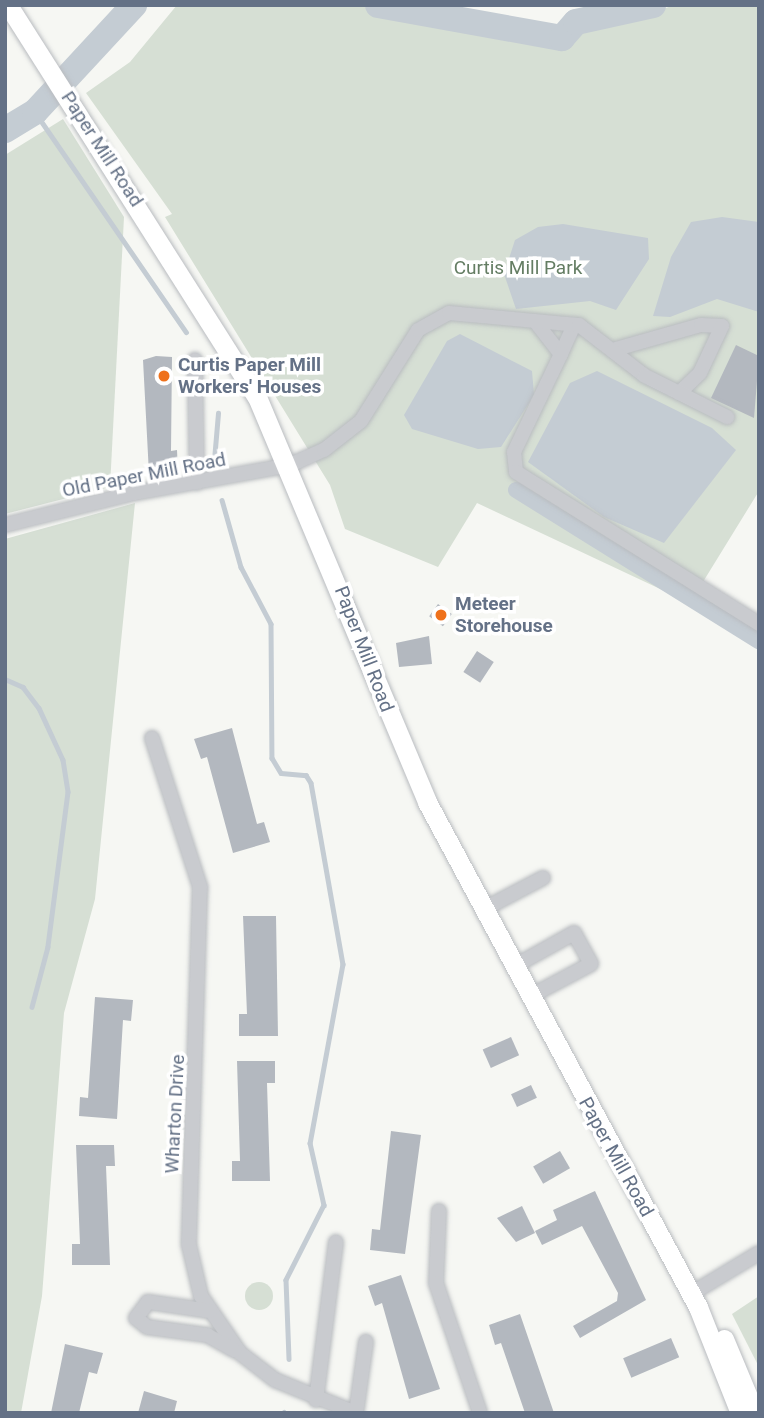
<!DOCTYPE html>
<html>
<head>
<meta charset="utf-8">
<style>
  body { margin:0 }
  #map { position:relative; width:764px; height:1418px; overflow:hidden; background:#f6f7f3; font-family:Roboto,sans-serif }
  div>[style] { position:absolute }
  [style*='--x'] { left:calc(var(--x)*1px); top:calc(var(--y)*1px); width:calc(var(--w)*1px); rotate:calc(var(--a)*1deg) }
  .green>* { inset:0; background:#d6dfd4 }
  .round { border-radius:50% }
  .water>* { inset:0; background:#c4ccd3 }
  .stream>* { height:4.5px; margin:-2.25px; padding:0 2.25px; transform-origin:2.25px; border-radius:2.25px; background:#c4ccd3 }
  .canal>* { height:16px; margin:-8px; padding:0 8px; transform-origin:8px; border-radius:8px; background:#c4ccd3 }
  .river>* { height:26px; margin:-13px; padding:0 13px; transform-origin:13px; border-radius:13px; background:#c4ccd3 }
  .building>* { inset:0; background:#b3b8bf; transform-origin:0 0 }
  .roads { filter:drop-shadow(0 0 2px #b9bcc0) drop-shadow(0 0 2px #b9bcc0) }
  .minor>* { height:14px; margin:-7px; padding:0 7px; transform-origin:7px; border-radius:7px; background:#c9cbcf }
  .major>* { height:19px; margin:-9.5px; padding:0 9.5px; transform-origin:9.5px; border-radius:9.5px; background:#fff }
  .dots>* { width:19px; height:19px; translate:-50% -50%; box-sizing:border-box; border:4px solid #fff; border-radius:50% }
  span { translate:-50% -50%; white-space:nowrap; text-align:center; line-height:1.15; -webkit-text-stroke:7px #fff; paint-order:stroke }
  .street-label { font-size:19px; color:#647186 }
  .park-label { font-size:19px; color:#647d63 }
  .poi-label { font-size:19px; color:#647186; font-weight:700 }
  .left { translate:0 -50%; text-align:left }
  .frame { position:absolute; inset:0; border:7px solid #647186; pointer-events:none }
</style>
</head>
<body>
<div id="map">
  <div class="green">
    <div style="clip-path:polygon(177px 5px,349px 5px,549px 30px,599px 29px,675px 5px,759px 5px,759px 491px,690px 603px,477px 503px,438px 567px,345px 529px,330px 485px,165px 217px,172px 214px,86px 93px,130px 62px)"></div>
    <div style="clip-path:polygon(63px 119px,124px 217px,110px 487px,5px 514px,5px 155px)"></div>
    <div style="clip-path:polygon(135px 503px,95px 899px,64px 1013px,42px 1296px,21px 1413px,5px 1413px,5px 539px)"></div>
    <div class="round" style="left:245px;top:1282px;width:28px;height:28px"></div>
    <div style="clip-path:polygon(759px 1296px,759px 1367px,732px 1314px)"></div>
  </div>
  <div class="water">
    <div style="clip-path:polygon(722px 217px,759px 222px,759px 312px,717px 299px,670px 317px,653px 316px,671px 257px,691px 222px)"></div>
    <div style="clip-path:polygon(563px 224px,648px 238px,649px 259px,616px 310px,590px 301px,516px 309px,504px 274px,515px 240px,538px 227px)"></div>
    <div style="clip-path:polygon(460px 334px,532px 371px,534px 395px,501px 447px,478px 449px,412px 429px,404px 415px,447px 341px)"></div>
    <div style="clip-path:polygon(597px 371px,712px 428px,736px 450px,664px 543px,604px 517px,528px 462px,570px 383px)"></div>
  </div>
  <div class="stream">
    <div style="--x:35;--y:112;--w:267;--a:55.5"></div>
    <div style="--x:214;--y:460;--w:47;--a:-85.1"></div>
    <div style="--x:222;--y:500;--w:70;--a:74.2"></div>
    <div style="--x:241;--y:567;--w:64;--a:62.2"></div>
    <div style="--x:271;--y:624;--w:134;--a:89.6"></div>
    <div style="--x:272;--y:758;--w:17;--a:59"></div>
    <div style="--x:281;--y:773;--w:25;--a:5"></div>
    <div style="--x:306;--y:775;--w:9;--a:58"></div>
    <div style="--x:311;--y:783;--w:184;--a:80"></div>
    <div style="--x:343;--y:964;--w:182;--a:100.4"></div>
    <div style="--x:310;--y:1143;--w:64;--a:77.3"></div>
    <div style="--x:324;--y:1205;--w:84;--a:116.9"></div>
    <div style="--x:286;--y:1280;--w:79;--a:87.8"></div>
    <div style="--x:5;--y:679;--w:20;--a:24"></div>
    <div style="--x:23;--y:687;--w:26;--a:53"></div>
    <div style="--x:39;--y:708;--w:57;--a:65.2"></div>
    <div style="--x:63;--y:760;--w:32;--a:81"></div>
    <div style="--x:68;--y:792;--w:156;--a:97.4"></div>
    <div style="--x:48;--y:947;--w:62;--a:104.9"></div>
    <div style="--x:283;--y:1413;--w:1;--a:-45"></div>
  </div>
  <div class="canal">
    <div style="--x:516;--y:490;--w:286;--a:31.9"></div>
  </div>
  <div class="river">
    <div style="--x:378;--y:5;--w:187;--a:10.2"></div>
    <div style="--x:562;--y:38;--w:21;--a:-49"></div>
    <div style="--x:576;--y:22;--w:79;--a:-12.4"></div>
    <div style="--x:5;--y:130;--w:35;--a:-31"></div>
    <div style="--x:35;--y:112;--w:146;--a:-47.2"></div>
  </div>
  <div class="building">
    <div style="clip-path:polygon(736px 345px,759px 356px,754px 418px,711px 398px)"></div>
    <div style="clip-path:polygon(156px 356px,172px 357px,171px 451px,177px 450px,178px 472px,149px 474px,143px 360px)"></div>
    <div style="left:438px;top:604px;width:17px;height:15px;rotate:36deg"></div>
    <div style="clip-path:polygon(429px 636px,432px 664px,399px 667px,396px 643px)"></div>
    <div style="left:477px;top:651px;width:20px;height:25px;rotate:33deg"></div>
    <div style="clip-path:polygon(232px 728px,257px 824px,264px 822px,270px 842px,233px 853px,207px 757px,201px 759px,194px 739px)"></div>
    <div style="clip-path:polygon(243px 916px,276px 916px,278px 1036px,239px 1036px,239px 1014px,247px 1014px)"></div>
    <div style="clip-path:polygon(95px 997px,133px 1000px,131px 1021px,123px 1020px,117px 1119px,79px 1116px,80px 1097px,88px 1098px)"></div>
    <div style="left:511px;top:1037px;width:20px;height:31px;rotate:66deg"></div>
    <div style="clip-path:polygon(237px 1061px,275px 1061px,275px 1083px,267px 1083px,270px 1181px,232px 1181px,232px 1161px,240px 1161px)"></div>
    <div style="left:531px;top:1085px;width:14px;height:22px;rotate:65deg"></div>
    <div style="clip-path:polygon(391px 1131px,421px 1135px,405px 1254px,370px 1250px,372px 1229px,380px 1230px)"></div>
    <div style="clip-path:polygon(76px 1145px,114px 1145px,115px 1166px,106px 1166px,110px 1265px,72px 1265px,72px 1244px,80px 1244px)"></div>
    <div style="left:560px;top:1151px;width:20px;height:31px;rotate:60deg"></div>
    <div style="clip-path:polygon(595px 1191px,646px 1300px,580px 1338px,573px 1326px,617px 1301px,618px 1293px,582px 1226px,542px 1245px,535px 1231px,557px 1220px,553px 1210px)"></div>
    <div style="clip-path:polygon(522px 1206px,535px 1233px,516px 1242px,497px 1218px)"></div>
    <div style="clip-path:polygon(401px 1275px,440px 1389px,409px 1399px,382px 1303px,375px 1306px,368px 1286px)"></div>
    <div style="clip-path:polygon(520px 1314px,554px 1413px,525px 1413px,501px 1343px,495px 1345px,489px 1325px)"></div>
    <div style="left:671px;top:1338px;width:21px;height:52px;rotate:67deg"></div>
    <div style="clip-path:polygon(65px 1344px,103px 1353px,97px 1374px,89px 1372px,79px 1413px,51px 1413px)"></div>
    <div style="clip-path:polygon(144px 1391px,177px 1401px,174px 1413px,138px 1413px)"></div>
  </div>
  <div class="roads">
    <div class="minor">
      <div style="--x:538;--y:325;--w:37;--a:52"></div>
      <div style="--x:561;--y:354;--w:32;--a:-66"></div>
      <div style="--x:616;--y:349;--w:88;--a:-15.8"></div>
      <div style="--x:701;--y:325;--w:21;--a:3"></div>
      <div style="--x:722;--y:326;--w:52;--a:115.1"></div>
      <div style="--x:700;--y:373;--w:29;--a:136"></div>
      <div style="--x:561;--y:354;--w:109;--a:115.6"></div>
      <div style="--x:514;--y:452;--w:20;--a:84"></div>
      <div style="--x:516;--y:472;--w:287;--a:32"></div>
      <div style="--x:195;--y:360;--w:123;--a:89.1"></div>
      <div style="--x:5;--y:525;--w:133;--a:-13.9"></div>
      <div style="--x:134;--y:493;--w:158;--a:-10.2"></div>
      <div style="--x:290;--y:465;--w:37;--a:-24"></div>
      <div style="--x:324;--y:450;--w:47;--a:-38.1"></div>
      <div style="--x:361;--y:421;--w:107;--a:-57.9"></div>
      <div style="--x:418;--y:330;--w:35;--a:-29"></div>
      <div style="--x:449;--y:313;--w:131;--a:5.3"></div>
      <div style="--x:579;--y:325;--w:83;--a:37.7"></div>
      <div style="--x:645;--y:376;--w:92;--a:26.6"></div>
      <div style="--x:152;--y:738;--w:157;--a:72.1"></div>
      <div style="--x:200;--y:887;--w:358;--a:91.8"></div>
      <div style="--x:189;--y:1245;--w:52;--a:76.8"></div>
      <div style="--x:201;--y:1296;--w:69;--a:55.6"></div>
      <div style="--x:240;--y:1353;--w:44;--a:37.6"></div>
      <div style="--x:275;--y:1380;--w:87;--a:22.2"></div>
      <div style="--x:356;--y:1413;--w:72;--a:-82"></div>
      <div style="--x:482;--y:910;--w:69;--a:-27.7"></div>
      <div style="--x:513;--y:967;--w:70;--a:-29.1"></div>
      <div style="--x:574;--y:933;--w:35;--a:61"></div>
      <div style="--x:591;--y:964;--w:70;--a:152"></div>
      <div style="--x:439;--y:1211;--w:72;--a:92.4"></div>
      <div style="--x:436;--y:1283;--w:137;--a:71.3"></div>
      <div style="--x:691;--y:1294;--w:79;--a:-31.1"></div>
      <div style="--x:210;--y:1311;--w:63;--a:-171.7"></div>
      <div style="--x:148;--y:1302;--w:20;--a:127"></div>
      <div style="--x:136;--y:1318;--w:14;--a:39"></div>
      <div style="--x:147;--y:1327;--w:61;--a:7.6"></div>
      <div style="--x:207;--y:1335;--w:31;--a:29"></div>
      <div style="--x:316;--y:1400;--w:159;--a:-82.8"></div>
    </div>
    <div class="major">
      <div style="--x:8;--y:5;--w:464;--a:57.6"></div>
      <div style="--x:257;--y:397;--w:439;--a:67.2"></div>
      <div style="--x:427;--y:802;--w:573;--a:61.78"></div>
      <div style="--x:698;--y:1307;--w:114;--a:68.4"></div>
      <div style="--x:724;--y:1339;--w:80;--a:67.3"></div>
    </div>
  </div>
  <div class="dots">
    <div style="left:164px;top:376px;background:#ef711b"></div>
    <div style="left:441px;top:615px;background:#ef711b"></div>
  </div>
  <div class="street-label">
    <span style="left:102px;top:149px;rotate:57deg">Paper Mill Road</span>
    <span style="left:144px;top:475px;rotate:-11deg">Old Paper Mill Road</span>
    <span style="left:364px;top:649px;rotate:69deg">Paper Mill Road</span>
    <span style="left:175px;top:1114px;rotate:-87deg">Wharton Drive</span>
    <span style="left:616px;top:1157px;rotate:61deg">Paper Mill Road</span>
  </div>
  <div class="park-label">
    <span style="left:518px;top:268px">Curtis Mill Park</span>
  </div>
  <div class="poi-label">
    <span class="left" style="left:178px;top:376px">Curtis Paper Mill<br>Workers' Houses</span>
    <span class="left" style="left:455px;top:615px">Meteer<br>Storehouse</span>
  </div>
  <div class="frame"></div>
</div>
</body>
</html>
